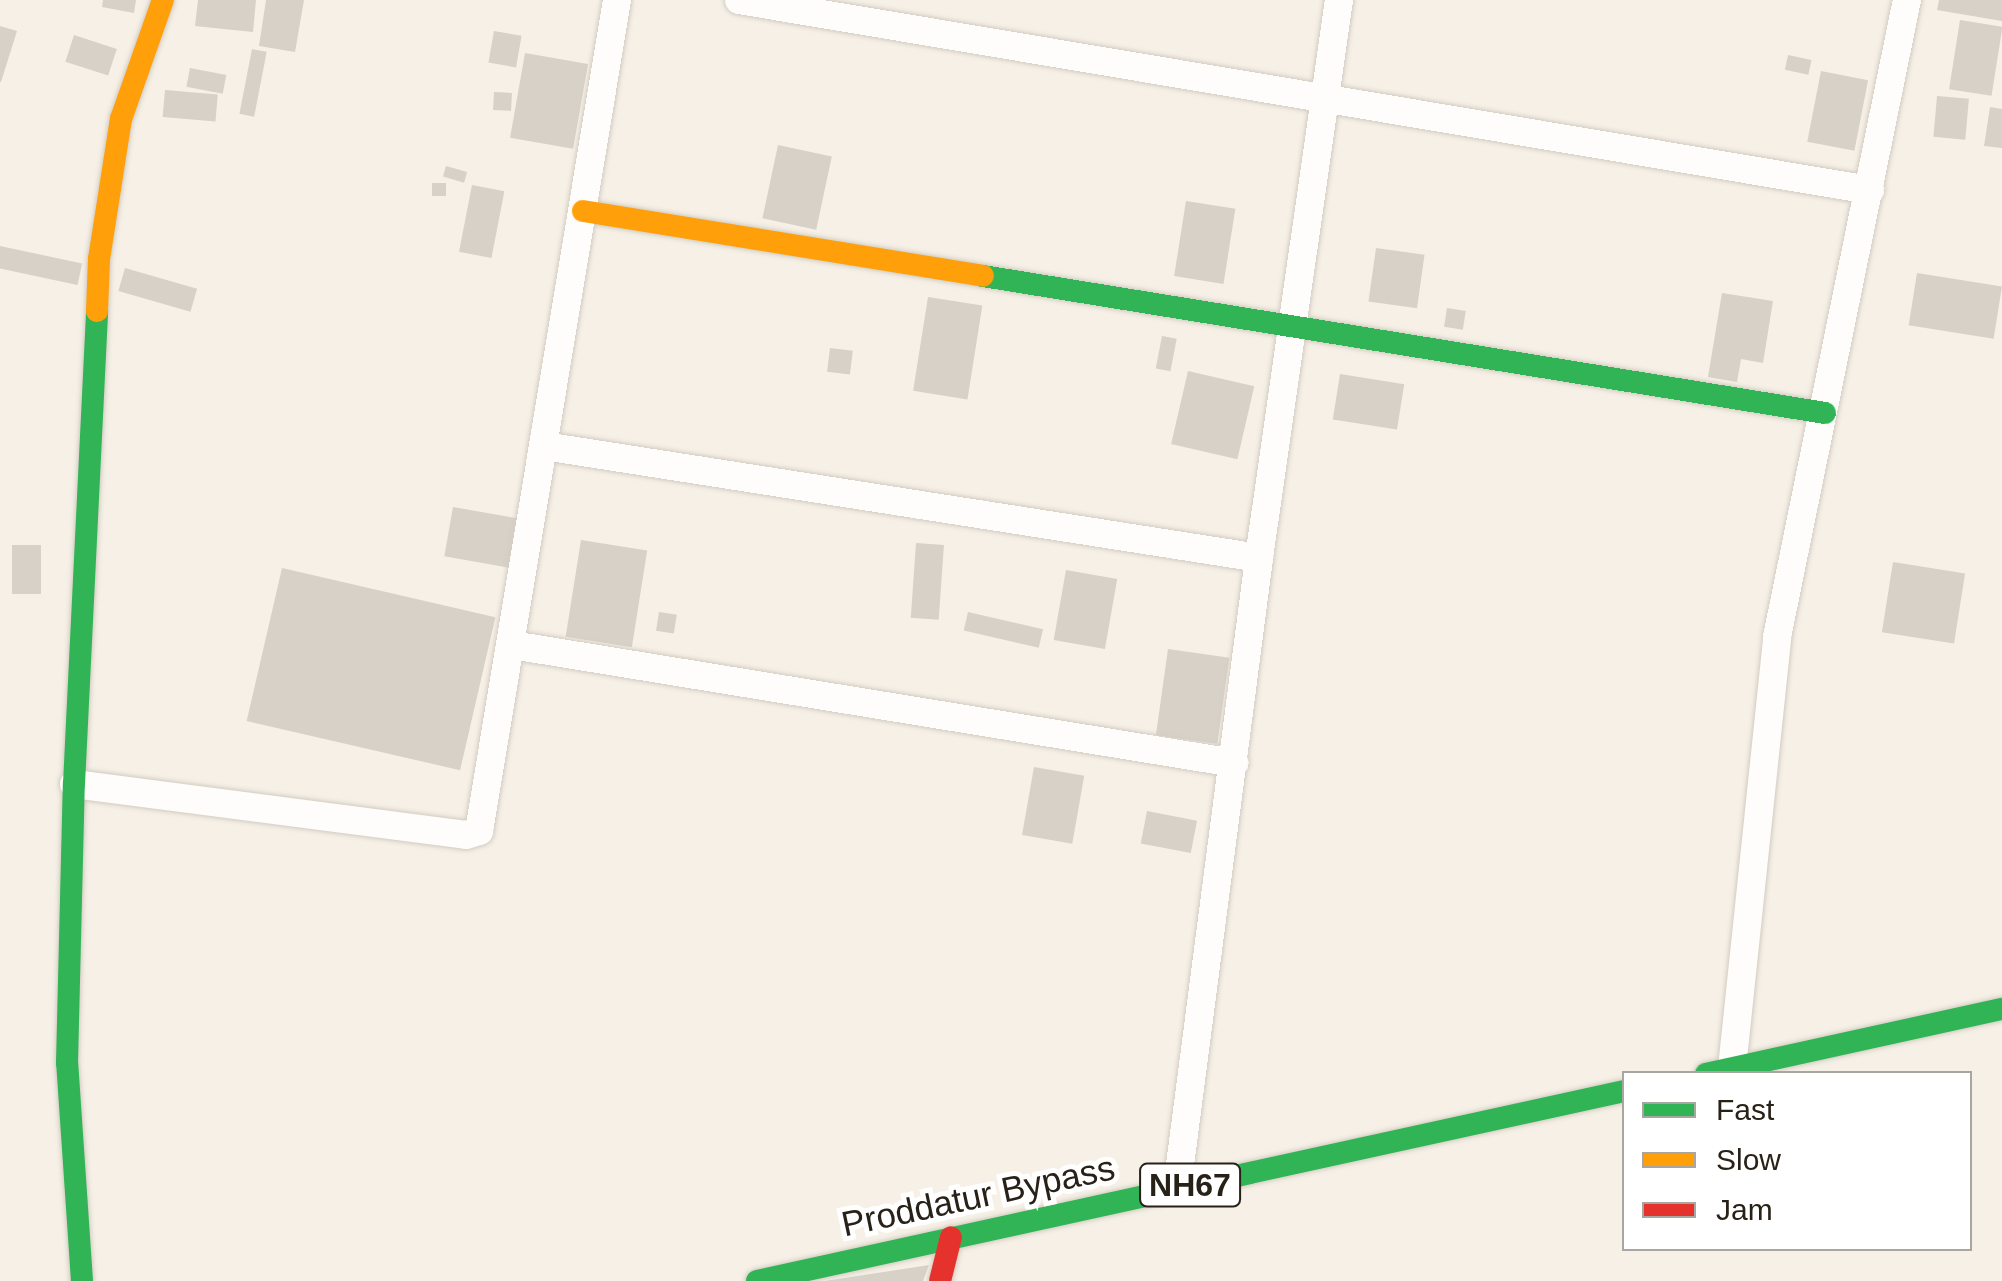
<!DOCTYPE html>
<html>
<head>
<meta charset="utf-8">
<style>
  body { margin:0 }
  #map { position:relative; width:2002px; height:1281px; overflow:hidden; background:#f6f0e6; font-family:Helvetica,sans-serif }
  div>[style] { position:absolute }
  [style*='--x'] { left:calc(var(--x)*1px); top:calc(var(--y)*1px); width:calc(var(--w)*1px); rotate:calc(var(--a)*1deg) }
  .building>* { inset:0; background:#d7d1c7; transform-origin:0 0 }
  .roads { filter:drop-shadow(0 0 2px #d2ccc2) drop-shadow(0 0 2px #d2ccc2) }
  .street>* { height:28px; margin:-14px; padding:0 14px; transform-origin:14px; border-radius:14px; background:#fefdfb }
  .fast>* { height:22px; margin:-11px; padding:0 11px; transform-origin:11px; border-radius:11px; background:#30b455 }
  .slow>* { height:22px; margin:-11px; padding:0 11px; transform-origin:11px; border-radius:11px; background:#ff9f0a }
  .jam>* { height:22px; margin:-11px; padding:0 11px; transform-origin:11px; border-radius:11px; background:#e5322d }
  span { translate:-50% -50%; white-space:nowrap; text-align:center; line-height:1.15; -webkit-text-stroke:10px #fff; paint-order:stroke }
  .shield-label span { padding:2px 8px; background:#fff; border:2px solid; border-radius:8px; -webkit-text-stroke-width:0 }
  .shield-label { font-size:32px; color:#282117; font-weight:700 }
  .street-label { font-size:35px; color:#282117 }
  .legend { position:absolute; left:1622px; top:1071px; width:350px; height:180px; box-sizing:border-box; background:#fff; border:2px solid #a9a6a2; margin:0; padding:12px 18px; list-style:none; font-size:30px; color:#282117 }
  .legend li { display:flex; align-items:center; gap:20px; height:50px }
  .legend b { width:50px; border:2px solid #a9a6a2 }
</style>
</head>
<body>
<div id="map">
  <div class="building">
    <div style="clip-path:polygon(103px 0,136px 0,134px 13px,102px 7px)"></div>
    <div style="clip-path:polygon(198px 0,256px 0,253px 32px,195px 26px)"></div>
    <div style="clip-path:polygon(266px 0,304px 0,295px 52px,259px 46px)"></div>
    <div style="clip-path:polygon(1939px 0,2002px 0,2002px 21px,1937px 10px)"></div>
    <div style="left:1960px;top:20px;width:43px;height:70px;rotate:9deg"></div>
    <div style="clip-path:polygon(0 26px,17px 31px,1px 82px,0 82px)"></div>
    <div style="left:494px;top:31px;width:28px;height:32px;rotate:10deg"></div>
    <div style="left:74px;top:35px;width:45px;height:28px;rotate:18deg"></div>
    <div style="left:252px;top:49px;width:15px;height:66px;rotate:11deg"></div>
    <div style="left:525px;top:53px;width:64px;height:86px;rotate:10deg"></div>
    <div style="left:1788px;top:55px;width:24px;height:15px;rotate:12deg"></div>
    <div style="left:190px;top:68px;width:37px;height:19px;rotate:11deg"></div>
    <div style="left:1821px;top:71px;width:48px;height:72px;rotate:11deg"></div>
    <div style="left:165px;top:90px;width:53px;height:27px;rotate:5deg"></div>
    <div style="left:494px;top:92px;width:18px;height:18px;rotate:3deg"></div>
    <div style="left:1937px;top:96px;width:32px;height:41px;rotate:5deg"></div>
    <div style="clip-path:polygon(1990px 107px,2002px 109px,2002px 148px,1984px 146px)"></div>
    <div style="left:778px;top:145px;width:55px;height:75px;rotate:12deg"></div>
    <div style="left:446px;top:166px;width:22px;height:11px;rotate:16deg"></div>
    <div style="left:432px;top:183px;width:14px;height:13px"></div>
    <div style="left:472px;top:185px;width:33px;height:68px;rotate:11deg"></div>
    <div style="left:1186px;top:201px;width:50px;height:76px;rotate:9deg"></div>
    <div style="left:0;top:246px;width:84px;height:22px;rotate:12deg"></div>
    <div style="left:1376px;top:248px;width:49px;height:54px;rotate:8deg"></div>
    <div style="left:125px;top:268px;width:75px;height:24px;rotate:16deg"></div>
    <div style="left:1917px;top:273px;width:86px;height:53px;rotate:9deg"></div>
    <div style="clip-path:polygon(1722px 293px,1773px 301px,1763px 363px,1741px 359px,1737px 382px,1708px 377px)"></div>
    <div style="left:928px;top:297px;width:55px;height:95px;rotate:9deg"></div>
    <div style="left:1447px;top:308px;width:19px;height:19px;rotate:9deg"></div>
    <div style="left:1162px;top:336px;width:15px;height:33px;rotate:11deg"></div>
    <div style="left:830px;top:348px;width:23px;height:24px;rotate:7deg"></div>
    <div style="left:1188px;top:371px;width:68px;height:75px;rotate:13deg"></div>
    <div style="left:1340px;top:374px;width:65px;height:46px;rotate:9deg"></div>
    <div style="left:453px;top:507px;width:66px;height:50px;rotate:10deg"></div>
    <div style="left:581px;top:540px;width:67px;height:98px;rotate:9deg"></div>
    <div style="left:916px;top:543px;width:28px;height:75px;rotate:4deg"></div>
    <div style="left:41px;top:545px;width:49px;height:29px;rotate:90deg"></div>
    <div style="left:1893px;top:562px;width:73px;height:71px;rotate:9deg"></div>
    <div style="left:282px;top:568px;width:219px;height:157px;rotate:13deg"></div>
    <div style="left:1066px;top:570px;width:52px;height:71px;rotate:10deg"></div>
    <div style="left:659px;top:612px;width:18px;height:19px;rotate:9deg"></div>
    <div style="left:968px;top:612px;width:77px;height:19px;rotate:13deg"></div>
    <div style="left:1168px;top:649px;width:62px;height:87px;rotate:8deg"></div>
    <div style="left:1034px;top:767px;width:51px;height:69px;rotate:10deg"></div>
    <div style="left:1147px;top:811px;width:51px;height:33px;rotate:11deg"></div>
    <div style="clip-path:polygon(929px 1265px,923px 1281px,825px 1281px)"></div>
  </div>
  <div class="roads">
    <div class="street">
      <div style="--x:739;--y:0;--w:1147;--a:9.54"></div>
      <div style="--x:544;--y:446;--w:724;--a:8.9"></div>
      <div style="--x:512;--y:645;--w:732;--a:9.28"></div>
      <div style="--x:74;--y:784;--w:395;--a:7.4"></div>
      <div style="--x:466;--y:835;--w:14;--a:-17"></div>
      <div style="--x:479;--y:831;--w:842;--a:-80.57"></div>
      <div style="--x:1732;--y:1068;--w:433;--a:-84"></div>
      <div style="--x:1777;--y:637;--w:650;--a:-78.47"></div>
      <div style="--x:1177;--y:1188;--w:635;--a:-82.58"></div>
      <div style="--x:1259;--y:558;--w:564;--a:-81.84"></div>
    </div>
    <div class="fast">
      <div style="--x:983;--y:276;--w:853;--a:9.24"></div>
      <div style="--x:1706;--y:1074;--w:303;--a:-12.4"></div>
      <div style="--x:82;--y:1281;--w:219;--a:-93.9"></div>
      <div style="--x:67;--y:1063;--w:279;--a:-88.6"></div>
      <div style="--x:74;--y:784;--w:474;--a:-87.2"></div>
      <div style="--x:757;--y:1281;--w:888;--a:-12.36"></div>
    </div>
    <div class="slow">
      <div style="--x:583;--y:211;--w:405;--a:9.2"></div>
      <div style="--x:97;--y:311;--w:52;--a:-87.8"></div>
      <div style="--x:99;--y:259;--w:142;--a:-81.1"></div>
      <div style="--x:121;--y:119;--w:126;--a:-70.6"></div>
    </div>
    <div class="jam">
      <div style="--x:940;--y:1281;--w:45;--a:-76"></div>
    </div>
  </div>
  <div class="shield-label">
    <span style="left:1190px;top:1185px">NH67</span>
  </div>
  <div class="street-label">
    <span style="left:978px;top:1196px;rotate:-12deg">Proddatur Bypass</span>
  </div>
  <ul class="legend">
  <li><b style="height:12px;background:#30b455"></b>Fast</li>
  <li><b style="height:12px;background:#ff9f0a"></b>Slow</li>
  <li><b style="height:12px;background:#e5322d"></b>Jam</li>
  </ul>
</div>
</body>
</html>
